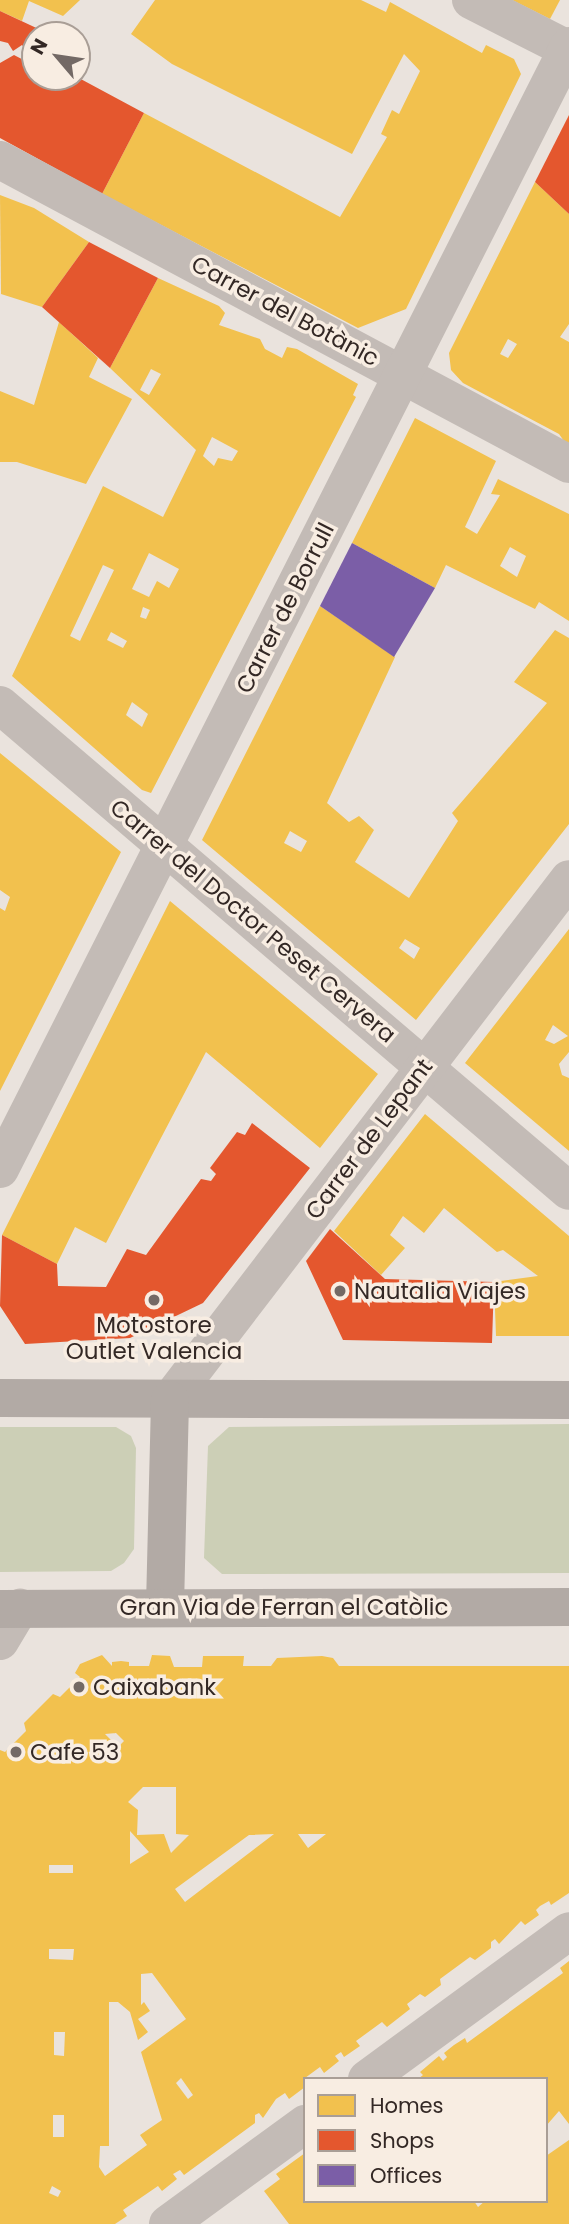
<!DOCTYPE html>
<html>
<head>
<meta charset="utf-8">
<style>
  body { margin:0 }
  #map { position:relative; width:569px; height:2224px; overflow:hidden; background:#eae3dd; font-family:Poppins,sans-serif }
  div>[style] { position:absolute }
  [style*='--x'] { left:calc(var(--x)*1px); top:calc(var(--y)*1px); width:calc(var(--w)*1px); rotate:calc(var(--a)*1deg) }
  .green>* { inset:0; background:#cccfb6 }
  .homes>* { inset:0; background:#f2c14e }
  .shops>* { inset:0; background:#e4572e }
  .offices>* { inset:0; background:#7b5ea7 }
  .street>* { height:38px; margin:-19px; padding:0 19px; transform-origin:19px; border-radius:19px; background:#c3bbb6 }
  .primary>* { height:38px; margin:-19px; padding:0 19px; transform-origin:19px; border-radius:19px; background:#b2aaa5 }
  .dots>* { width:19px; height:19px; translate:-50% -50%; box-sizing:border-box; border:4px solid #f8ede2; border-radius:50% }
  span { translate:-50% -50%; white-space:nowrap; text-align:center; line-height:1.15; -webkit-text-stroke:7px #f8ede2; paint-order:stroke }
  .street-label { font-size:23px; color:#332825 }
  .poi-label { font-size:23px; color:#332825 }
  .left { translate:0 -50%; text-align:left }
  .legend { position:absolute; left:303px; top:2077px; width:245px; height:126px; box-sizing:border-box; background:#f8ede2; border:2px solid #a99e96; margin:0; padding:9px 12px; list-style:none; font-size:21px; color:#332825 }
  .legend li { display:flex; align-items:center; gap:14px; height:35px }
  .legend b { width:35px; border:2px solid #a99e96 }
  .north { position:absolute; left:21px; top:21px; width:70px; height:70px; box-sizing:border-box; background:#f8ede2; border:2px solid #a99e96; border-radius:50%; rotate:299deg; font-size:19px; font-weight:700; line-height:28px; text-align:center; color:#332825 }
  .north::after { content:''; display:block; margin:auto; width:24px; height:32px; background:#736965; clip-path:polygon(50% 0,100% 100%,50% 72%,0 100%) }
</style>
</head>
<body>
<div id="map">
  <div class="green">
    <div style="clip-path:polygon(569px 1424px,569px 1573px,222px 1574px,204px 1558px,208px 1446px,229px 1427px)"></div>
    <div style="clip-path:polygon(0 1427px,116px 1427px,131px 1436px,136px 1448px,134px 1549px,124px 1563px,111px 1571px,0 1572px)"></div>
  </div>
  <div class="homes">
    <div style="clip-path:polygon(0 0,80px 0,63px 16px,29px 1px,22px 21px,0 11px)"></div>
    <div style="clip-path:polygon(155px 0,361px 0,386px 12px,390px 2px,482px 53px,486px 45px,514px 59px,521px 74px,406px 309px,358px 328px,102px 194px,144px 113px,340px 217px,387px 137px,381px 134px,392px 110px,399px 114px,420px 71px,404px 54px,352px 154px,172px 64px,131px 34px)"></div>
    <div style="clip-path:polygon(512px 0,560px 0,550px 19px)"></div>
    <div style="clip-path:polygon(evenodd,535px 182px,569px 214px,569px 324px,560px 337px,569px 342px,569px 448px,559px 434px,463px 383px,451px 370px,449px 353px,535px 182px,508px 339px,517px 344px,508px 358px,500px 354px,508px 339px)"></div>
    <div style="clip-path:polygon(0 195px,34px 208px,89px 242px,42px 307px,1px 294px)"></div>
    <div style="clip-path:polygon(evenodd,158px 278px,219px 306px,225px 313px,219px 325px,260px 339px,265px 349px,282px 358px,287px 347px,297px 349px,358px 384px,353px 395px,356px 397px,151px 793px,142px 790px,12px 676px,103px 486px,163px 517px,196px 450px,110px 368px,158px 278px,151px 369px,161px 374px,149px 395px,140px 390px,151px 369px,158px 278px,212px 437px,238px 451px,232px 461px,218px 458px,214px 466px,203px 456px,212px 437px,158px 278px,149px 553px,179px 569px,169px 588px,157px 581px,149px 597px,132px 589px,149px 553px,158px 278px,103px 565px,114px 570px,80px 641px,70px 636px,103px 565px,158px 278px,143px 607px,150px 610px,146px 619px,140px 617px,143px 607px,158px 278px,111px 632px,127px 641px,123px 648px,107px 640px,111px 632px,158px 278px,132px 702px,148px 714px,142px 727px,126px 715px,132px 702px)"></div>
    <div style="clip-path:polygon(59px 322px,98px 358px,89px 377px,132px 399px,86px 484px,17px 462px,0 462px,0 391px,34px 405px)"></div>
    <div style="clip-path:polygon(evenodd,415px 418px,496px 461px,465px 527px,477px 534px,500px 495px,491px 494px,498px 479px,569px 514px,569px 621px,539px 602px,535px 609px,446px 565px,435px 588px,352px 543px,415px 418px,510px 547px,526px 556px,517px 577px,500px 566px,510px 547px)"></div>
    <div style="clip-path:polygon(evenodd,320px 606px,395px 657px,327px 803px,349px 822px,359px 816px,374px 830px,355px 862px,409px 898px,458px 821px,452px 813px,547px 703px,514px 682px,555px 630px,569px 638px,569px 824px,416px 1020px,202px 840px,320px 606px,290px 831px,307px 841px,301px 852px,284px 843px,290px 831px,320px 606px,405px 939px,420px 948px,414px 959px,399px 948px,405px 939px)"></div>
    <div style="clip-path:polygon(0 753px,121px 852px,0 1091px,0 908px,5px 911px,10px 897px,0 890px)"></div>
    <div style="clip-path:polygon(170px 901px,378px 1074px,320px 1148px,206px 1052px,106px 1243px,75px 1227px,57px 1264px,2px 1235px)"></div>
    <div style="clip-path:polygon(evenodd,569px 929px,569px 1052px,559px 1064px,562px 1075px,569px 1078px,569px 1151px,465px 1063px,569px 929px,553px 1025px,568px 1036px,554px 1044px,545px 1040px,553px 1025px)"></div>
    <div style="clip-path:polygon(425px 1114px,569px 1236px,569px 1336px,496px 1336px,494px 1282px,538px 1276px,503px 1250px,497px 1252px,444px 1208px,424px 1233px,403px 1216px,390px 1235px,405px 1248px,381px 1275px,334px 1231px)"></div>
    <div style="clip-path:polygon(evenodd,102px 1655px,112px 1666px,112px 1662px,121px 1661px,129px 1662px,129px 1666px,149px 1666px,152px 1655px,170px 1656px,174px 1667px,202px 1667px,203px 1656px,244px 1656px,243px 1666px,271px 1666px,277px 1658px,322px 1656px,333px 1658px,339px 1666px,569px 1666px,569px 1893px,551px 1905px,549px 1901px,540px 1906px,536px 1910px,539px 1915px,525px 1925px,521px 1921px,499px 1944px,495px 1939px,491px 1942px,491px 1948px,475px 1960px,470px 1957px,440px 1979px,441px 1985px,425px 1997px,420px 1994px,407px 2004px,410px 2009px,387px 2027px,382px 2022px,356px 2041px,360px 2046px,344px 2057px,341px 2052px,335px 2056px,339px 2061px,324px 2073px,320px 2067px,305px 2078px,305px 2087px,289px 2099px,285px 2093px,276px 2099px,263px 2118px,259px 2113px,255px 2115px,255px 2123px,184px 2175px,180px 2170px,173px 2174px,177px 2179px,162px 2191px,158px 2186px,123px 2210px,127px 2216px,115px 2224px,0 2224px,0 1750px,5px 1752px,26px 1731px,24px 1723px,53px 1694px,60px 1697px,80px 1677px,75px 1673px,80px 1664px,102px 1655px,116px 1733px,124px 1741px,118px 1747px,105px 1734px,116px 1733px,102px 1655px,143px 1787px,176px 1787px,176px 1834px,189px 1835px,171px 1853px,164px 1834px,137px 1835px,138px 1810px,128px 1802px,143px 1787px,102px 1655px,130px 1831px,149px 1852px,130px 1864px,130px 1831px,102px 1655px,274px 1834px,185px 1902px,175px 1889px,249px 1835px,274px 1834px,102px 1655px,298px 1834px,326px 1834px,308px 1848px,298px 1834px,102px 1655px,49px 1865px,73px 1865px,73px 1873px,49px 1873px,49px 1865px,102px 1655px,49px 1949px,74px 1949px,73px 1960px,49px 1959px,49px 1949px,102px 1655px,152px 1973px,186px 2019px,141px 2052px,162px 2120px,140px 2135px,147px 2145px,105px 2176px,99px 2167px,100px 2146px,109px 2146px,109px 2002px,118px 2002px,130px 2012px,138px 2040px,148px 2032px,138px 2019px,150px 2011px,144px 2002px,141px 2005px,141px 1974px,152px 1973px,102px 1655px,54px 2032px,65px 2032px,64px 2056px,54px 2055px,54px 2032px,102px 1655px,181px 2078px,193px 2095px,188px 2099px,176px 2083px,181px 2078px,102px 1655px,53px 2115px,64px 2115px,64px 2137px,53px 2137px,53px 2115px,102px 1655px,52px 2186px,61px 2191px,58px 2197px,49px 2193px,52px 2186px)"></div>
    <div style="clip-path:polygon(569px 1961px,569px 2124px,559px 2111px,546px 2126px,546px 2079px,418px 2079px,423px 2075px,420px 2072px,439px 2056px,443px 2061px,447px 2057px,444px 2053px,454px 2045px,465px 2038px,467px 2043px,563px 1973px,560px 1968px)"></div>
    <div style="clip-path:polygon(569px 2140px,569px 2224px,289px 2224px,264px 2191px,280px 2179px,276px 2174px,305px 2153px,305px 2201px,474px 2201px,478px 2207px,485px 2201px,546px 2201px,546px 2156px)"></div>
  </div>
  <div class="shops">
    <div style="clip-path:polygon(0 11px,45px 32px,35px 35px,35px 50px,29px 53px,22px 45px,13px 51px,8px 43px,0 41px)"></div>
    <div style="clip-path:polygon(14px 55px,35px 66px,35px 77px,77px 77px,144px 113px,102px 194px,0 138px,0 63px)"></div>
    <div style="clip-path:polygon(569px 115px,569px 214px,535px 182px)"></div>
    <div style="clip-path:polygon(89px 242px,158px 278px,110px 368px,42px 307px)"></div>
    <div style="clip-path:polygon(252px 1123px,310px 1168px,203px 1303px,130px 1338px,25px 1344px,0 1306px,2px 1235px,57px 1264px,58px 1286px,106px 1287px,127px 1249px,146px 1255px,201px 1179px,211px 1181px,216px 1174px,210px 1168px,237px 1132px,245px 1135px)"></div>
    <div style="clip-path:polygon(330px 1229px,385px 1279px,494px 1282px,492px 1343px,343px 1340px,306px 1261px)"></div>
  </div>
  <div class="offices">
    <div style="clip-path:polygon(352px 543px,435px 588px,394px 657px,320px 606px)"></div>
  </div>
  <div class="street">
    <div style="--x:471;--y:0;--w:110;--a:27"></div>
    <div style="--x:0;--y:160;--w:645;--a:28.11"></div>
    <div style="--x:0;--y:705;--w:748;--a:40.5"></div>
    <div style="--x:0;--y:1169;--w:1259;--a:-63.13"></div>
    <div style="--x:170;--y:1400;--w:656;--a:-52.55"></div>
    <div style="--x:0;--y:1641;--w:39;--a:-59"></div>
    <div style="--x:367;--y:2079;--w:250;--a:-36.2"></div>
    <div style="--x:168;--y:2224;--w:170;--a:-36.1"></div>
  </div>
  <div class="primary">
    <div style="--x:0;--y:1398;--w:569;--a:0.2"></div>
    <div style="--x:165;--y:1606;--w:206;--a:-88.6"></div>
    <div style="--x:0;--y:1609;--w:569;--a:-0.2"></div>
  </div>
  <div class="dots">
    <div style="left:340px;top:1291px;background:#736965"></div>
    <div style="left:154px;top:1300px;background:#736965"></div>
    <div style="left:79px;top:1687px;background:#736965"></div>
    <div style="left:16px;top:1752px;background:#736965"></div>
  </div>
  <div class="street-label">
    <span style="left:285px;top:311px;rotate:28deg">Carrer del Botànic</span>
    <span style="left:285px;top:608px;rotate:-63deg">Carrer de Borrull</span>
    <span style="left:253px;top:921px;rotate:40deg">Carrer del Doctor Peset Cervera</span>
    <span style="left:369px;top:1139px;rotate:-53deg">Carrer de Lepant</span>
    <span style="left:284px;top:1607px">Gran Via de Ferran el Catòlic</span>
  </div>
  <div class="poi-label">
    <span class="left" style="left:354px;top:1291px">Nautalia Viajes</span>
    <span style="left:154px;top:1338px">Motostore<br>Outlet Valencia</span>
    <span class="left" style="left:93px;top:1687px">Caixabank</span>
    <span class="left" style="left:30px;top:1752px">Cafe 53</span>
  </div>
  <ul class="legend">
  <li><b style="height:19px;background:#f2c14e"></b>Homes</li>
  <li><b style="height:19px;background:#e4572e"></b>Shops</li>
  <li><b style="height:19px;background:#7b5ea7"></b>Offices</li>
  </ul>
  <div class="north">N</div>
</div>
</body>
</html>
